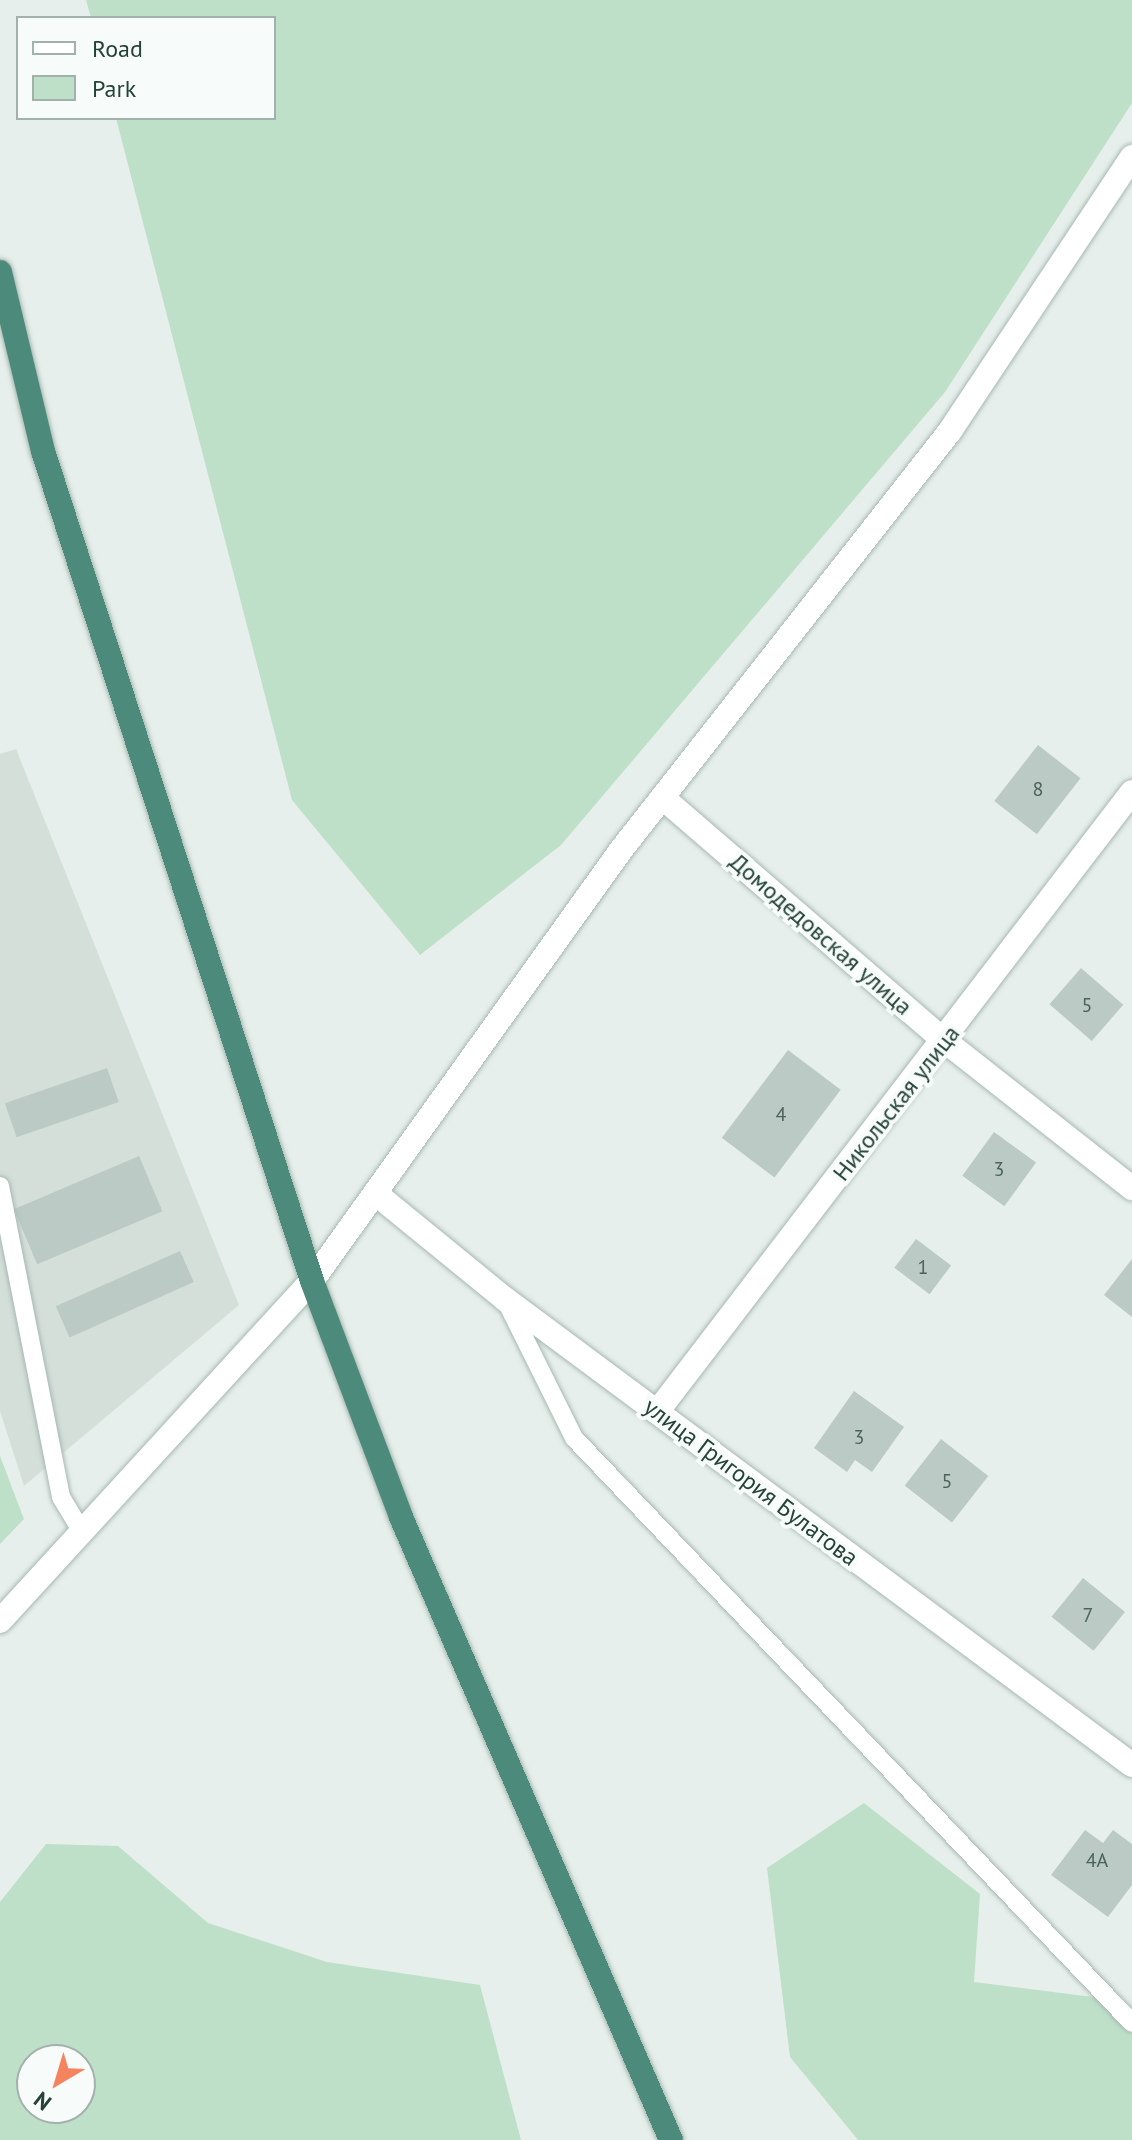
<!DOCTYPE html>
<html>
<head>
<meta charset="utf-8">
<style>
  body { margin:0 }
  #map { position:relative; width:1132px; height:2140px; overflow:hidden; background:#e6efeb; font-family:"PT Sans",sans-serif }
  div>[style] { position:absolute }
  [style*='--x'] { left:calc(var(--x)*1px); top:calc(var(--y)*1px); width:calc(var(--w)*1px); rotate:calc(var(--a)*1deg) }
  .built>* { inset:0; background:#d4dfda }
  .green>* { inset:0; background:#bfe0c8 }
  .building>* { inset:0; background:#bbcac4; transform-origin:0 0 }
  .roads { filter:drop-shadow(0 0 2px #a8b8b2) drop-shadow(0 0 2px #a8b8b2) }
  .service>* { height:18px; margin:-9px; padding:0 9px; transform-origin:9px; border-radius:9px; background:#fff }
  .minor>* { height:24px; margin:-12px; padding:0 12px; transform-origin:12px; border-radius:12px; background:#fff }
  .tertiary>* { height:24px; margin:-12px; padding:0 12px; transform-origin:12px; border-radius:12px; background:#fff }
  .trunk>* { height:24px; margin:-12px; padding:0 12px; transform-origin:12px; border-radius:12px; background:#4c8a7c }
  span { translate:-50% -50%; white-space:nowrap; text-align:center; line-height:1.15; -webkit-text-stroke:8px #f7fbf9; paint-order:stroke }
  .number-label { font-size:20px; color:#4a645c }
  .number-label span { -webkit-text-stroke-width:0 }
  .street-label { font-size:24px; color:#24423a }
  .legend { position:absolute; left:16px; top:16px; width:260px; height:104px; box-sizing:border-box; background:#f7fbf9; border:2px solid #a3b1ad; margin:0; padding:10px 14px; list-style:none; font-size:24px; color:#24423a }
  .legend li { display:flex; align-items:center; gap:16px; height:40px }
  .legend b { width:40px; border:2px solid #a3b1ad }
  .north { position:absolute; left:16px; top:2044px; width:80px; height:80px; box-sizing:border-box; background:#f7fbf9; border:2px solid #a3b1ad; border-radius:50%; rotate:218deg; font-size:22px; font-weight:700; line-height:32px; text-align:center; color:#24423a }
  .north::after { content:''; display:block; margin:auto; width:28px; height:36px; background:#f4845f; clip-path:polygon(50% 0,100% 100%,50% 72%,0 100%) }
</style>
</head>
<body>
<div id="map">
  <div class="built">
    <div style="clip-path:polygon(16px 749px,239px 1305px,24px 1486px,0 1411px,0 754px)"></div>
  </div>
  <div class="green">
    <div style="clip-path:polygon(86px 0,1132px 0,1132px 103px,945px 392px,561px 845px,420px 955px,292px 800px,116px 118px,274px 118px,274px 18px,91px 18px)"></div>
    <div style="clip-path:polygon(0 1456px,24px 1519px,0 1544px)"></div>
    <div style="clip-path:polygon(864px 1803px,980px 1894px,974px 1982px,1116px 2000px,1132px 2020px,1132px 2140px,858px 2140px,790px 2057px,767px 1868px)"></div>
    <div style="clip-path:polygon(evenodd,46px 1844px,118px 1846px,208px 1923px,327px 1962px,480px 1985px,521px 2140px,0 2140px,0 1902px,46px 1844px,32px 2060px,80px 2060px,80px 2108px,32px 2108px,32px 2060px)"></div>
  </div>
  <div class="building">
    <div style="left:1038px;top:745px;width:54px;height:71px;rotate:38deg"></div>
    <div style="left:1081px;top:968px;width:56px;height:48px;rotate:41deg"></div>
    <div style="left:788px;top:1050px;width:66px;height:110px;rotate:37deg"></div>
    <div style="left:107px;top:1068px;width:36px;height:108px;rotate:71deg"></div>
    <div style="left:994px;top:1132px;width:52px;height:54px;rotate:36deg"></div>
    <div style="left:139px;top:1156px;width:60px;height:136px;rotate:67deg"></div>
    <div style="left:916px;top:1239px;width:44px;height:36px;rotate:37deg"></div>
    <div style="left:180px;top:1251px;width:34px;height:136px;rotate:66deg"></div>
    <div style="clip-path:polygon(1132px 1259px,1132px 1317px,1104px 1295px)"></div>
    <div style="clip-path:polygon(854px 1391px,904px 1427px,872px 1472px,855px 1460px,847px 1472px,814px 1448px)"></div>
    <div style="left:941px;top:1439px;width:60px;height:59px;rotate:38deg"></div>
    <div style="left:1083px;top:1578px;width:54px;height:50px;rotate:39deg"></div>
    <div style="clip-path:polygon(1085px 1830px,1103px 1843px,1113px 1830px,1132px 1844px,1132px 1885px,1108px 1917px,1051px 1875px)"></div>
  </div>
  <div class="roads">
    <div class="service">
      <div style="--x:0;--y:1186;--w:317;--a:78.9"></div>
      <div style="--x:61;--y:1497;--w:41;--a:59"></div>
      <div style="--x:506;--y:1301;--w:153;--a:63.6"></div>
      <div style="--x:574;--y:1438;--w:808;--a:46.35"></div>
    </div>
    <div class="minor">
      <div style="--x:663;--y:798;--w:372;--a:40.8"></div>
      <div style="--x:945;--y:1041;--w:238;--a:38.2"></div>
      <div style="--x:375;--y:1193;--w:168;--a:39.2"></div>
      <div style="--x:505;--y:1299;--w:781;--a:36.62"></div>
      <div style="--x:657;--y:1412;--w:781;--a:-52.54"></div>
    </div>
    <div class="tertiary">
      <div style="--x:0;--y:1621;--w:461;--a:-47.5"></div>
      <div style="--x:312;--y:1281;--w:530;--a:-54.36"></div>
      <div style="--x:621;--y:850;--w:533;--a:-51.86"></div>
      <div style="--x:950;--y:431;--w:329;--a:-56.4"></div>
    </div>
    <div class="trunk">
      <div style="--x:0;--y:272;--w:184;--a:76.5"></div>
      <div style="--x:43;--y:451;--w:873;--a:72.04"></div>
      <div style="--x:312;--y:1281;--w:252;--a:69.3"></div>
      <div style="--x:401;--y:1517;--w:679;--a:66.57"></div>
    </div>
  </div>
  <div class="number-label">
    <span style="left:1038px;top:789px">8</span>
    <span style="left:1087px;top:1005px">5</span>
    <span style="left:781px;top:1114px">4</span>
    <span style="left:999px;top:1169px">3</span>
    <span style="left:923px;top:1267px">1</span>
    <span style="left:859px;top:1437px">3</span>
    <span style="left:947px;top:1481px">5</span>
    <span style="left:1088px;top:1615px">7</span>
    <span style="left:1097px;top:1860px">4А</span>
  </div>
  <div class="street-label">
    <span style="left:821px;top:934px;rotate:41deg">Домодедовская улица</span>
    <span style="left:896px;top:1103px;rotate:-52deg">Никольская улица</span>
    <span style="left:751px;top:1482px;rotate:37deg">улица Григория Булатова</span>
  </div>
  <ul class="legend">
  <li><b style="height:10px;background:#fff"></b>Road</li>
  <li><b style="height:22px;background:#bfe0c8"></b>Park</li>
  </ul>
  <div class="north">N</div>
</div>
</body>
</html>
